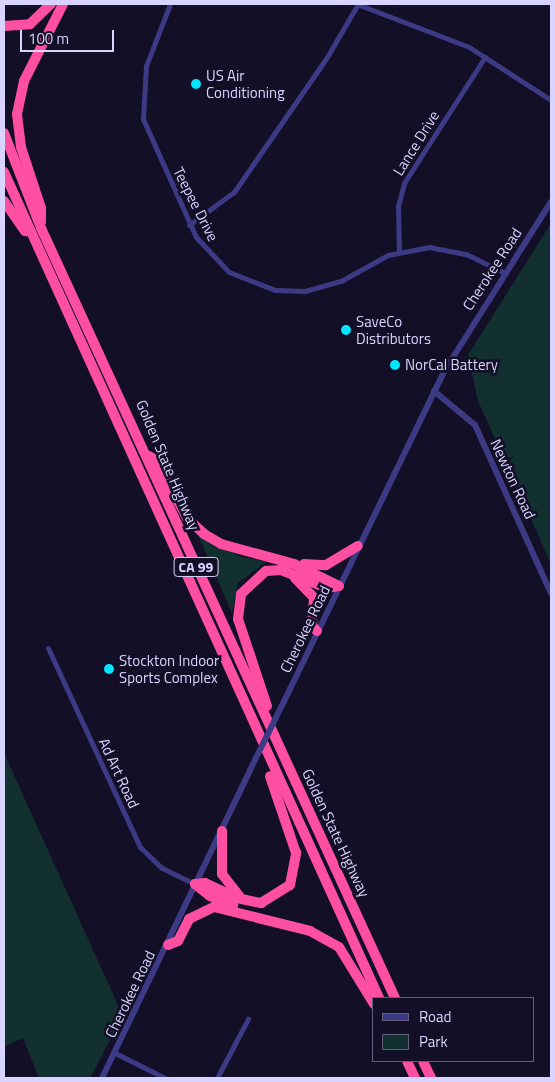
<!DOCTYPE html>
<html>
<head>
<meta charset="utf-8">
<style>
  body { margin:0 }
  #map { position:relative; width:555px; height:1082px; overflow:hidden; background:#130f26; font-family:"Titillium Web",sans-serif }
  div>[style] { position:absolute }
  [style*='--x'] { left:calc(var(--x)*1px); top:calc(var(--y)*1px); width:calc(var(--w)*1px); rotate:calc(var(--a)*1deg) }
  .green>* { inset:0; background:#12302f }
  .minor>* { height:5px; margin:-2.5px; padding:0 2.5px; transform-origin:2.5px; border-radius:2.5px; background:#3d3a85 }
  .tertiary>* { height:6px; margin:-3px; padding:0 3px; transform-origin:3px; border-radius:3px; background:#3d3a85 }
  .motorway>* { height:10px; margin:-5px; padding:0 5px; transform-origin:5px; border-radius:5px; background:#ff4fa3 }
  .tertiary-bridge>* { height:6px; margin:-3px; padding:0 3px; transform-origin:3px; border-radius:3px; background:#3d3a85 }
  .dots>* { width:14px; height:14px; translate:-50% -50%; box-sizing:border-box; border:2px solid #130f26; border-radius:50% }
  span { translate:-50% -50%; white-space:nowrap; text-align:center; line-height:1.15; -webkit-text-stroke:5px #130f26; paint-order:stroke }
  .shield-label span { padding:1px 4px; background:#130f26; border:1px solid; border-radius:4px; -webkit-text-stroke-width:0 }
  .shield-label { font-size:14px; color:#d9d4ff; font-weight:700 }
  .poi-label { font-size:15px; color:#d9d4ff }
  .left { translate:0 -50%; text-align:left }
  .street-label { font-size:15px; color:#d9d4ff }
  .frame { position:absolute; inset:0; border:5px solid #d9d4ff; pointer-events:none }
  .legend { position:absolute; left:372px; top:997px; width:162px; height:65px; box-sizing:border-box; background:#130f26; border:1px solid #625e7d; margin:0; padding:6px 9px; list-style:none; font-size:15px; color:#d9d4ff }
  .legend li { display:flex; align-items:center; gap:10px; height:25px }
  .legend b { width:25px; border:1px solid #625e7d }
  .scale { position:absolute; left:20px; top:30px; width:94px; height:22px; box-sizing:border-box; border:2px solid #d9d4ff; border-top:0; padding-left:6px; font-size:15px; line-height:18px; white-space:nowrap; color:#d9d4ff; -webkit-text-stroke:4px #130f26; paint-order:stroke }
</style>
</head>
<body>
<div id="map">
  <div class="green">
    <div style="clip-path:polygon(551px 223px,551px 564px,478px 401px,468px 355px)"></div>
    <div style="clip-path:polygon(198px 535px,239px 556px,266px 562px,238px 583px,232px 613px)"></div>
    <div style="clip-path:polygon(4px 753px,123px 1016px,90px 1078px,39px 1078px,23px 1038px,4px 1047px)"></div>
  </div>
  <div class="minor">
    <div style="--x:170;--y:4;--w:66;--a:111.2"></div>
    <div style="--x:146;--y:66;--w:53;--a:93.2"></div>
    <div style="--x:143;--y:119;--w:129;--a:65.8"></div>
    <div style="--x:196;--y:237;--w:48;--a:46.7"></div>
    <div style="--x:229;--y:272;--w:49;--a:21.4"></div>
    <div style="--x:275;--y:290;--w:30;--a:2"></div>
    <div style="--x:305;--y:291;--w:37;--a:-16"></div>
    <div style="--x:341;--y:281;--w:54;--a:-29"></div>
    <div style="--x:388;--y:255;--w:42;--a:-11"></div>
    <div style="--x:429;--y:247;--w:38;--a:11"></div>
    <div style="--x:466;--y:254;--w:41;--a:25.9"></div>
    <div style="--x:357;--y:4;--w:120;--a:21"></div>
    <div style="--x:469;--y:47;--w:98;--a:32.9"></div>
    <div style="--x:189;--y:225;--w:56;--a:-36.3"></div>
    <div style="--x:234;--y:192;--w:164;--a:-55.4"></div>
    <div style="--x:327;--y:57;--w:61;--a:-59.7"></div>
    <div style="--x:399;--y:252;--w:46;--a:-91.2"></div>
    <div style="--x:398;--y:206;--w:24;--a:-75"></div>
    <div style="--x:404;--y:183;--w:150;--a:-57.3"></div>
    <div style="--x:48;--y:648;--w:219;--a:65.2"></div>
    <div style="--x:140;--y:847;--w:30;--a:44"></div>
    <div style="--x:162;--y:868;--w:37;--a:26"></div>
    <div style="--x:115;--y:1053;--w:56;--a:26.6"></div>
    <div style="--x:217;--y:1078;--w:67;--a:-62.3"></div>
  </div>
  <div class="tertiary">
    <div style="--x:434;--y:391;--w:53;--a:39.7"></div>
    <div style="--x:475;--y:425;--w:184;--a:65.7"></div>
    <div style="--x:290;--y:689;--w:355;--a:-64.1"></div>
    <div style="--x:445;--y:370;--w:199;--a:-57.8"></div>
    <div style="--x:102;--y:1078;--w:342;--a:-64.3"></div>
  </div>
  <div class="motorway">
    <div style="--x:4;--y:26;--w:26;--a:-4"></div>
    <div style="--x:30;--y:24;--w:29;--a:-44"></div>
    <div style="--x:4;--y:133;--w:102;--a:68.7"></div>
    <div style="--x:41;--y:228;--w:847;--a:65.31"></div>
    <div style="--x:4;--y:172;--w:907;--a:65.58"></div>
    <div style="--x:4;--y:201;--w:37;--a:55"></div>
    <div style="--x:41;--y:222;--w:14;--a:-90"></div>
    <div style="--x:41;--y:208;--w:64;--a:-108.2"></div>
    <div style="--x:21;--y:147;--w:33;--a:-97"></div>
    <div style="--x:17;--y:114;--w:34;--a:-78"></div>
    <div style="--x:24;--y:81;--w:86;--a:-63.1"></div>
    <div style="--x:149;--y:456;--w:8;--a:30"></div>
    <div style="--x:156;--y:460;--w:66;--a:61.9"></div>
    <div style="--x:187;--y:518;--w:23;--a:43"></div>
    <div style="--x:204;--y:534;--w:20;--a:30"></div>
    <div style="--x:221;--y:544;--w:76;--a:15.3"></div>
    <div style="--x:294;--y:564;--w:50;--a:26.1"></div>
    <div style="--x:304;--y:564;--w:22;--a:3"></div>
    <div style="--x:326;--y:565;--w:37;--a:-31"></div>
    <div style="--x:295;--y:578;--w:28;--a:46"></div>
    <div style="--x:314;--y:598;--w:28;--a:94"></div>
    <div style="--x:312;--y:626;--w:7;--a:45"></div>
    <div style="--x:267;--y:706;--w:92;--a:-108.4"></div>
    <div style="--x:238;--y:619;--w:25;--a:-83"></div>
    <div style="--x:241;--y:594;--w:34;--a:-43"></div>
    <div style="--x:266;--y:571;--w:15;--a:-4"></div>
    <div style="--x:281;--y:570;--w:49;--a:21.4"></div>
    <div style="--x:327;--y:588;--w:12;--a:-9"></div>
    <div style="--x:222;--y:831;--w:43;--a:90"></div>
    <div style="--x:222;--y:874;--w:28;--a:52"></div>
    <div style="--x:195;--y:884;--w:10;--a:-6"></div>
    <div style="--x:205;--y:883;--w:35;--a:25"></div>
    <div style="--x:237;--y:898;--w:25;--a:12"></div>
    <div style="--x:261;--y:903;--w:34;--a:-32"></div>
    <div style="--x:290;--y:885;--w:33;--a:-79"></div>
    <div style="--x:296;--y:853;--w:81;--a:-108.7"></div>
    <div style="--x:195;--y:884;--w:19;--a:39"></div>
    <div style="--x:210;--y:896;--w:25;--a:21"></div>
    <div style="--x:168;--y:945;--w:11;--a:-22"></div>
    <div style="--x:178;--y:941;--w:25;--a:-63"></div>
    <div style="--x:189;--y:919;--w:28;--a:-26"></div>
    <div style="--x:214;--y:907;--w:99;--a:14"></div>
    <div style="--x:310;--y:931;--w:33;--a:29"></div>
    <div style="--x:339;--y:947;--w:67;--a:58.4"></div>
    <div style="--x:407;--y:1061;--w:19;--a:65"></div>
    <div style="--x:423;--y:1061;--w:19;--a:65"></div>
  </div>
  <div class="tertiary-bridge">
    <div style="--x:250;--y:770;--w:90;--a:-63.7"></div>
  </div>
  <div class="dots">
    <div style="left:196px;top:84px;background:#00e5ff"></div>
    <div style="left:346px;top:330px;background:#00e5ff"></div>
    <div style="left:395px;top:365px;background:#00e5ff"></div>
    <div style="left:109px;top:669px;background:#00e5ff"></div>
  </div>
  <div class="shield-label">
    <span style="left:196px;top:567px">CA 99</span>
  </div>
  <div class="poi-label">
    <span class="left" style="left:206px;top:84px">US Air<br>Conditioning</span>
    <span class="left" style="left:356px;top:330px">SaveCo<br>Distributors</span>
    <span class="left" style="left:405px;top:365px">NorCal Battery</span>
    <span class="left" style="left:119px;top:669px">Stockton Indoor<br>Sports Complex</span>
  </div>
  <div class="street-label">
    <span style="left:416px;top:143px;rotate:-58deg">Lance Drive</span>
    <span style="left:196px;top:204px;rotate:63deg">Teepee Drive</span>
    <span style="left:492px;top:269px;rotate:-57deg">Cherokee Road</span>
    <span style="left:168px;top:465px;rotate:67deg">Golden State Highway</span>
    <span style="left:513px;top:479px;rotate:65deg">Newton Road</span>
    <span style="left:305px;top:629px;rotate:-64deg">Cherokee Road</span>
    <span style="left:119px;top:773px;rotate:65deg">Ad Art Road</span>
    <span style="left:336px;top:833px;rotate:65deg">Golden State Highway</span>
    <span style="left:130px;top:994px;rotate:-64deg">Cherokee Road</span>
  </div>
  <div class="frame"></div>
  <ul class="legend">
  <li><b style="height:6px;background:#3d3a85"></b>Road</li>
  <li><b style="height:14px;background:#12302f"></b>Park</li>
  </ul>
  <div class="scale">100 m</div>
</div>
</body>
</html>
